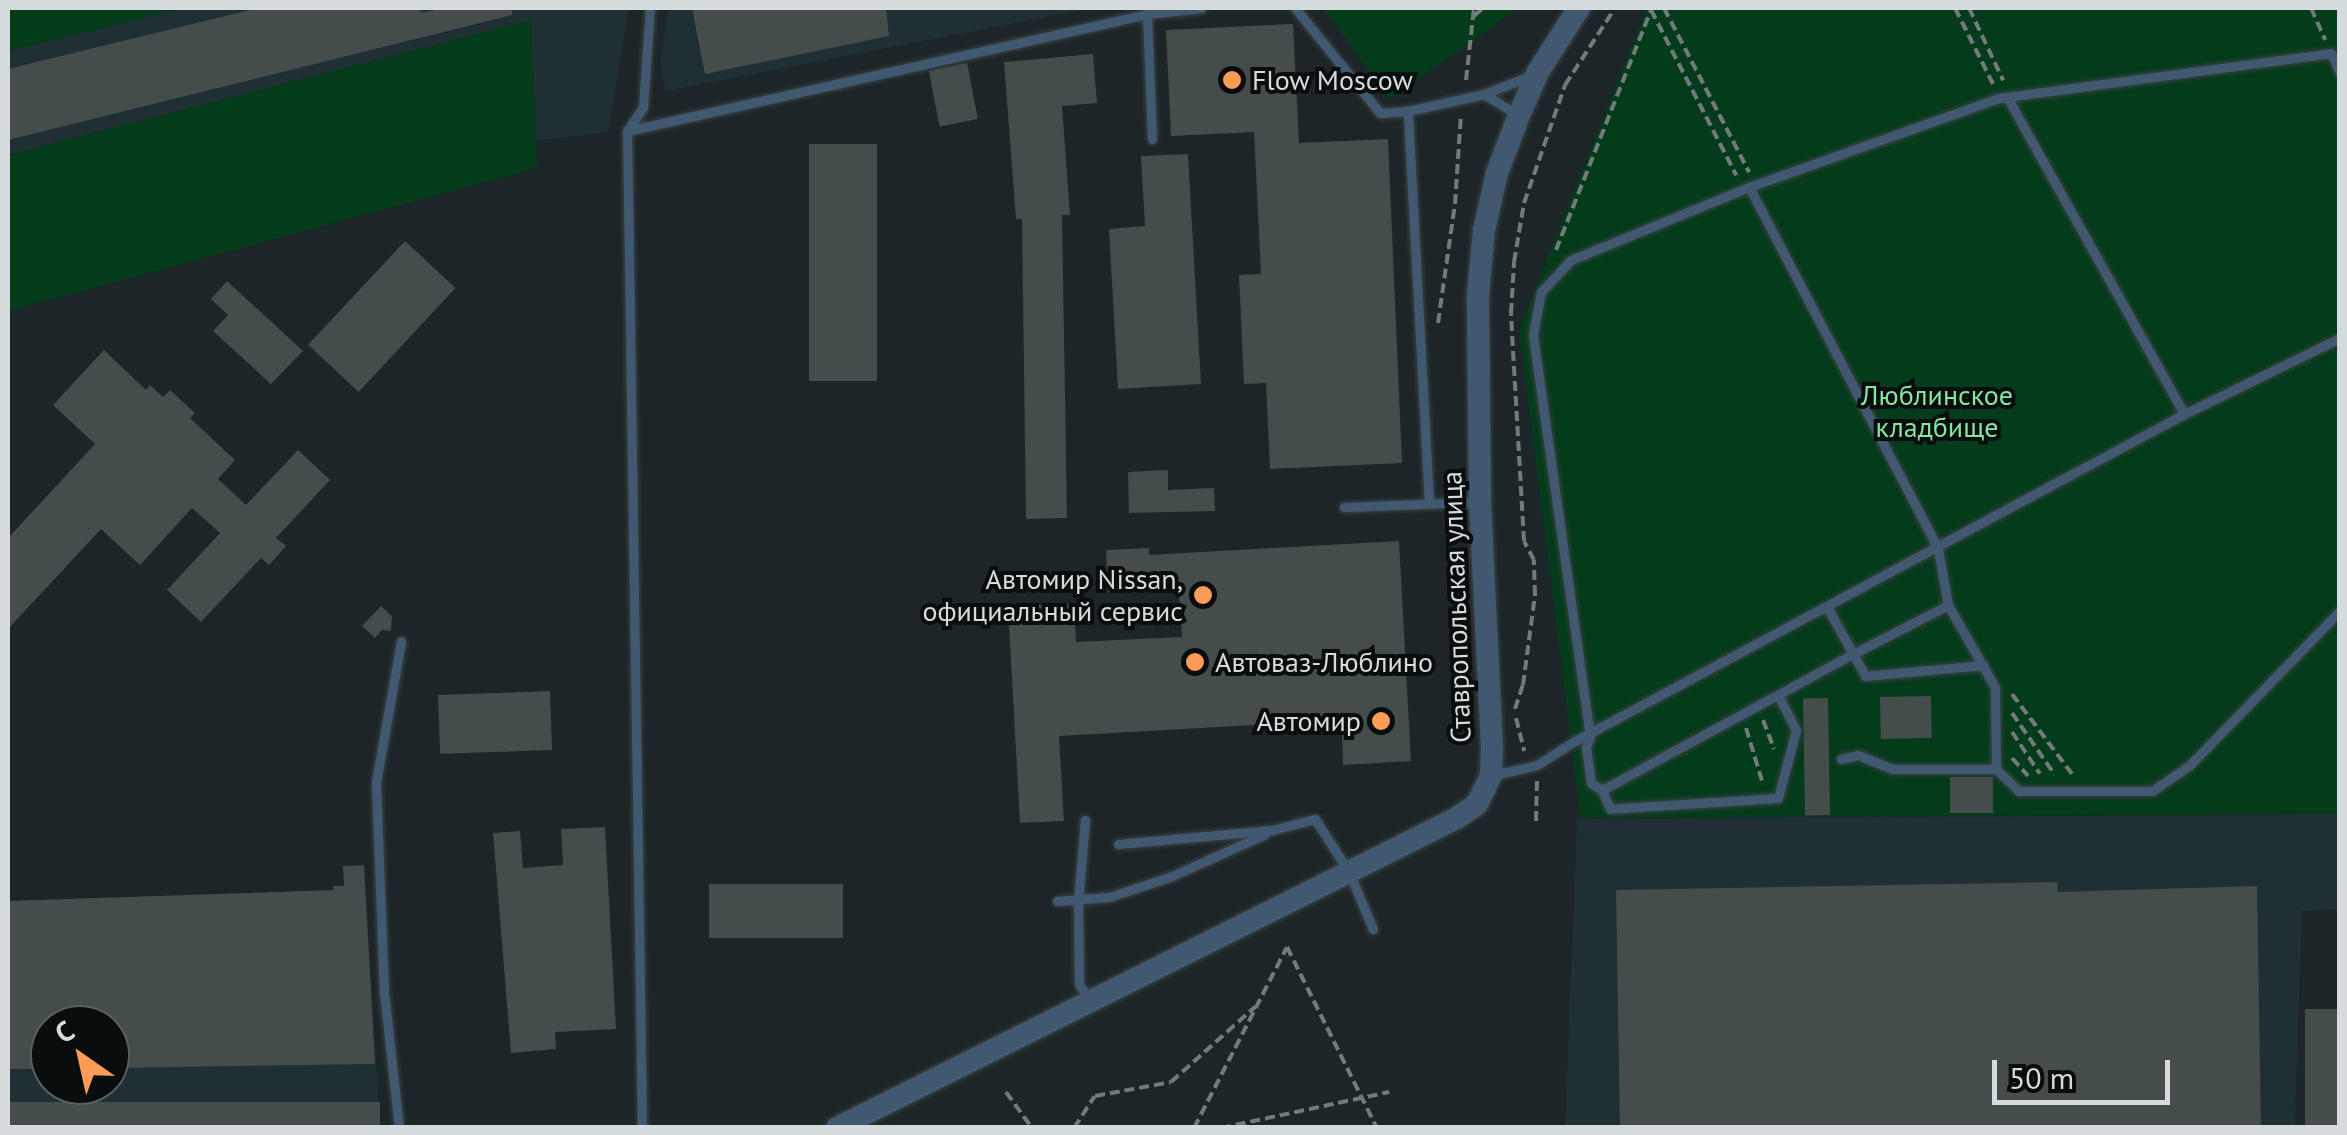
<!DOCTYPE html>
<html>
<head>
<meta charset="utf-8">
<style>
  body { margin:0 }
  #map { position:relative; width:2347px; height:1135px; overflow:hidden; background:#1c2527; font-family:"PT Sans",sans-serif }
  div>[style] { position:absolute }
  [style*='--x'] { left:calc(var(--x)*1px); top:calc(var(--y)*1px); width:calc(var(--w)*1px); rotate:calc(var(--a)*1deg) }
  .built>* { inset:0; background:#1f2f33 }
  .green>* { inset:0; background:#043b1b }
  .building>* { inset:0; background:#444d4b; transform-origin:0 0 }
  .path>* { height:4px; margin-top:-2px; transform-origin:0; background:repeating-linear-gradient(90deg,#737a7c 0 10px,transparent 0 15px) }
  .roads { filter:drop-shadow(0 0 2px #3a4244) drop-shadow(0 0 2px #3a4244) }
  .service>* { height:9px; margin:-4.5px; padding:0 4.5px; transform-origin:4.5px; border-radius:4.5px; background:#415970 }
  .tertiary>* { height:22px; margin:-11px; padding:0 11px; transform-origin:11px; border-radius:11px; background:#415970 }
  .dots>* { width:28px; height:28px; translate:-50% -50%; box-sizing:border-box; border:5px solid #090d0e; border-radius:50% }
  span { translate:-50% -50%; white-space:nowrap; text-align:center; line-height:1.15; -webkit-text-stroke:8px #090d0e; paint-order:stroke }
  .poi-label { font-size:28px; color:#d6dbdd }
  .left { translate:0 -50%; text-align:left }
  .right { translate:-100% -50%; text-align:right }
  .park-label { font-size:28px; color:#84e79f }
  .street-label { font-size:28px; color:#d6dbdd }
  .frame { position:absolute; inset:0; border:10px solid #d6dbdd; pointer-events:none }
  .north { position:absolute; left:30px; top:1005px; width:100px; height:100px; box-sizing:border-box; background:#090d0e; border:2px solid #5b5f61; border-radius:50%; rotate:326deg; font-size:28px; font-weight:700; line-height:40px; text-align:center; color:#d6dbdd }
  .north::after { content:''; display:block; margin:auto; width:35px; height:45px; background:#fd9c56; clip-path:polygon(50% 0,100% 100%,50% 72%,0 100%) }
  .scale { position:absolute; left:1992px; top:1060px; width:178px; height:45px; box-sizing:border-box; border:5px solid #d6dbdd; border-top:0; padding-left:12px; font-size:30px; line-height:35px; white-space:nowrap; color:#d6dbdd; -webkit-text-stroke:8px #090d0e; paint-order:stroke }
</style>
</head>
<body>
<div id="map">
  <div class="built">
    <div style="clip-path:polygon(186px 8px,629px 8px,608px 132px,536px 141px,531px 20px,8px 155px,8px 51px)"></div>
    <div style="clip-path:polygon(669px 8px,1093px 8px,666px 91px,660px 62px)"></div>
    <div style="clip-path:polygon(2339px 814px,2339px 909px,2302px 911px,2295px 1127px,1565px 1128px,1577px 819px)"></div>
    <div style="clip-path:polygon(evenodd,364px 865px,380px 1127px,8px 1127px,8px 901px,333px 890px,333px 886px,344px 885px,343px 866px,364px 865px,50px 1025px,110px 1025px,110px 1085px,50px 1085px,50px 1025px)"></div>
  </div>
  <div class="green">
    <div style="clip-path:polygon(8px 8px,186px 8px,8px 51px)"></div>
    <div style="clip-path:polygon(1323px 8px,1519px 8px,1390px 99px)"></div>
    <div style="clip-path:polygon(1647px 8px,2339px 8px,2339px 814px,1581px 818px,1519px 330px)"></div>
    <div style="clip-path:polygon(531px 20px,537px 168px,8px 311px,8px 155px)"></div>
  </div>
  <div class="building">
    <div style="clip-path:polygon(258px 8px,420px 8px,421px 13px,444px 8px,512px 8px,512px 15px,8px 140px,8px 69px)"></div>
    <div style="clip-path:polygon(692px 8px,886px 8px,889px 36px,705px 74px)"></div>
    <div style="clip-path:polygon(1293px 24px,1299px 143px,1388px 139px,1402px 463px,1270px 469px,1266px 383px,1244px 384px,1239px 275px,1261px 274px,1254px 132px,1171px 136px,1166px 30px)"></div>
    <div style="clip-path:polygon(1093px 54px,1097px 103px,1062px 106px,1070px 215px,1062px 215px,1067px 518px,1026px 519px,1022px 219px,1016px 219px,1004px 62px)"></div>
    <div style="left:967px;top:63px;width:57px;height:39px;rotate:79deg"></div>
    <div style="left:809px;top:144px;width:68px;height:237px"></div>
    <div style="clip-path:polygon(1188px 154px,1201px 384px,1118px 389px,1109px 229px,1145px 226px,1141px 156px)"></div>
    <div style="left:405px;top:241px;width:69px;height:142px;rotate:43deg"></div>
    <div style="clip-path:polygon(227px 281px,303px 351px,271px 384px,213px 331px,228px 315px,211px 299px)"></div>
    <div style="clip-path:polygon(104px 350px,146px 390px,150px 385px,163px 397px,170px 390px,195px 413px,190px 418px,235px 460px,218px 479px,246px 505px,298px 450px,330px 480px,276px 538px,286px 546px,269px 565px,261px 558px,201px 622px,167px 590px,220px 533px,192px 508px,140px 565px,101px 529px,8px 629px,8px 538px,95px 444px,53px 405px)"></div>
    <div style="clip-path:polygon(1168px 470px,1168px 490px,1214px 488px,1215px 511px,1129px 513px,1128px 472px)"></div>
    <div style="clip-path:polygon(1399px 541px,1411px 761px,1343px 765px,1342px 731px,1307px 733px,1306px 722px,1059px 736px,1064px 821px,1020px 823px,1008px 607px,1074px 603px,1076px 642px,1182px 637px,1179px 589px,1108px 592px,1106px 550px,1149px 548px,1149px 555px)"></div>
    <div style="clip-path:polygon(381px 606px,392px 616px,391px 631px,382px 630px,375px 638px,362px 626px)"></div>
    <div style="left:550px;top:691px;width:59px;height:112px;rotate:88deg"></div>
    <div style="left:1931px;top:696px;width:42px;height:51px;rotate:89deg"></div>
    <div style="left:1828px;top:698px;width:117px;height:25px;rotate:89deg"></div>
    <div style="left:1950px;top:777px;width:43px;height:36px"></div>
    <div style="clip-path:polygon(605px 827px,616px 1029px,555px 1032px,556px 1049px,511px 1053px,493px 833px,520px 831px,523px 868px,563px 865px,561px 829px)"></div>
    <div style="clip-path:polygon(364px 865px,375px 1064px,110px 1068px,110px 1025px,50px 1025px,50px 1069px,8px 1069px,8px 901px,334px 890px,333px 886px,344px 886px,343px 866px)"></div>
    <div style="clip-path:polygon(2057px 882px,2058px 892px,2257px 886px,2261px 1128px,1620px 1128px,1616px 890px)"></div>
    <div style="left:843px;top:884px;width:54px;height:134px;rotate:90deg"></div>
    <div style="left:2305px;top:1009px;width:35px;height:119px"></div>
    <div style="left:380px;top:1102px;width:26px;height:372px;rotate:90deg"></div>
  </div>
  <div class="path">
    <div style="--x:1664;--y:8;--w:185;--a:62.6"></div>
    <div style="--x:1955;--y:8;--w:85;--a:63.4"></div>
    <div style="--x:1969;--y:8;--w:80;--a:64.7"></div>
    <div style="--x:2311;--y:8;--w:35;--a:66"></div>
    <div style="--x:1651;--y:10;--w:186;--a:62.7"></div>
    <div style="--x:1474;--y:16;--w:12;--a:-42"></div>
    <div style="--x:1466;--y:80;--w:72;--a:-83.7"></div>
    <div style="--x:1556;--y:250;--w:260;--a:-68.4"></div>
    <div style="--x:1438;--y:323;--w:120;--a:-81.9"></div>
    <div style="--x:1455;--y:204;--w:90;--a:-86.2"></div>
    <div style="--x:2012;--y:694;--w:100;--a:53.1"></div>
    <div style="--x:1515;--y:709;--w:25;--a:-72"></div>
    <div style="--x:1523;--y:685;--w:91;--a:-82.4"></div>
    <div style="--x:1535;--y:595;--w:35;--a:-92"></div>
    <div style="--x:1534;--y:560;--w:21;--a:-118"></div>
    <div style="--x:1524;--y:541;--w:228;--a:-93.3"></div>
    <div style="--x:1511;--y:313;--w:51;--a:-86.6"></div>
    <div style="--x:1514;--y:262;--w:60;--a:-80.4"></div>
    <div style="--x:1524;--y:203;--w:125;--a:-70.8"></div>
    <div style="--x:1565;--y:85;--w:92;--a:-57"></div>
    <div style="--x:2012;--y:713;--w:75;--a:55.3"></div>
    <div style="--x:1516;--y:718;--w:34;--a:76"></div>
    <div style="--x:1763;--y:720;--w:31;--a:69"></div>
    <div style="--x:1746;--y:728;--w:55;--a:73.2"></div>
    <div style="--x:2012;--y:732;--w:50;--a:56.3"></div>
    <div style="--x:2012;--y:758;--w:24;--a:48"></div>
    <div style="--x:1536;--y:821;--w:40;--a:-88.6"></div>
    <div style="--x:1006;--y:1092;--w:44;--a:54.2"></div>
    <div style="--x:1074;--y:1128;--w:38;--a:-57"></div>
    <div style="--x:1095;--y:1096;--w:77;--a:-10.4"></div>
    <div style="--x:1171;--y:1082;--w:113;--a:-41.8"></div>
    <div style="--x:1194;--y:1128;--w:203;--a:-62.8"></div>
    <div style="--x:1287;--y:947;--w:202;--a:63.6"></div>
    <div style="--x:1221;--y:1128;--w:172;--a:-12.1"></div>
  </div>
  <div class="roads">
    <div class="service">
      <div style="--x:1295;--y:8;--w:135;--a:51"></div>
      <div style="--x:1380;--y:113;--w:28;--a:-4"></div>
      <div style="--x:1147;--y:14;--w:55;--a:-6.2"></div>
      <div style="--x:1484;--y:94;--w:36;--a:32"></div>
      <div style="--x:2007;--y:97;--w:363;--a:60.8"></div>
      <div style="--x:627;--y:131;--w:533;--a:-12.68"></div>
      <div style="--x:1147;--y:14;--w:125;--a:87.7"></div>
      <div style="--x:1749;--y:187;--w:408;--a:62.4"></div>
      <div style="--x:1938;--y:549;--w:57;--a:79.9"></div>
      <div style="--x:1948;--y:605;--w:95;--a:60.2"></div>
      <div style="--x:1995;--y:687;--w:82;--a:89.3"></div>
      <div style="--x:1996;--y:769;--w:32;--a:44"></div>
      <div style="--x:2019;--y:791;--w:133;--a:0"></div>
      <div style="--x:2152;--y:791;--w:46;--a:-34.4"></div>
      <div style="--x:2190;--y:765;--w:215;--a:-45.8"></div>
      <div style="--x:1429;--y:503;--w:393;--a:-93.1"></div>
      <div style="--x:1408;--y:111;--w:78;--a:-12.6"></div>
      <div style="--x:1484;--y:94;--w:52;--a:-21.6"></div>
      <div style="--x:1344;--y:507;--w:132;--a:-2.2"></div>
      <div style="--x:1827;--y:607;--w:54;--a:61"></div>
      <div style="--x:1853;--y:654;--w:107;--a:-27.3"></div>
      <div style="--x:1778;--y:695;--w:39;--a:63"></div>
      <div style="--x:1796;--y:730;--w:70;--a:104.8"></div>
      <div style="--x:1778;--y:798;--w:168;--a:176.3"></div>
      <div style="--x:1610;--y:809;--w:21;--a:-113"></div>
      <div style="--x:1602;--y:790;--w:13;--a:-148"></div>
      <div style="--x:1591;--y:783;--w:35;--a:-98"></div>
      <div style="--x:1586;--y:748;--w:13;--a:-72"></div>
      <div style="--x:1590;--y:736;--w:406;--a:-98.1"></div>
      <div style="--x:1533;--y:334;--w:43;--a:-79.2"></div>
      <div style="--x:1541;--y:292;--w:44;--a:-46.8"></div>
      <div style="--x:1571;--y:260;--w:192;--a:-22.3"></div>
      <div style="--x:1749;--y:187;--w:265;--a:-19.6"></div>
      <div style="--x:1999;--y:98;--w:335;--a:-7.7"></div>
      <div style="--x:2331;--y:53;--w:22;--a:66"></div>
      <div style="--x:1841;--y:759;--w:17;--a:-13"></div>
      <div style="--x:1858;--y:755;--w:38;--a:22"></div>
      <div style="--x:1893;--y:769;--w:103;--a:0"></div>
      <div style="--x:1494;--y:775;--w:44;--a:-13.1"></div>
      <div style="--x:1537;--y:765;--w:43;--a:-32.6"></div>
      <div style="--x:1573;--y:742;--w:693;--a:-28.23"></div>
      <div style="--x:2184;--y:414;--w:174;--a:-26"></div>
      <div style="--x:1602;--y:790;--w:285;--a:-28.5"></div>
      <div style="--x:1853;--y:654;--w:25;--a:61"></div>
      <div style="--x:1865;--y:676;--w:119;--a:-5.3"></div>
      <div style="--x:1085;--y:820;--w:81;--a:94.9"></div>
      <div style="--x:1078;--y:901;--w:83;--a:89.3"></div>
      <div style="--x:1079;--y:984;--w:18;--a:56"></div>
      <div style="--x:1118;--y:844;--w:155;--a:-5.2"></div>
      <div style="--x:1272;--y:830;--w:44;--a:-14.3"></div>
      <div style="--x:1315;--y:819;--w:63;--a:57.3"></div>
      <div style="--x:1349;--y:872;--w:62;--a:67.2"></div>
      <div style="--x:1057;--y:901;--w:52;--a:-4.4"></div>
      <div style="--x:1109;--y:897;--w:66;--a:-18.4"></div>
      <div style="--x:1172;--y:876;--w:102;--a:-24.3"></div>
      <div style="--x:399;--y:1128;--w:136;--a:-96.3"></div>
      <div style="--x:384;--y:993;--w:211;--a:-92.2"></div>
      <div style="--x:376;--y:782;--w:143;--a:-79.9"></div>
      <div style="--x:642;--y:1128;--w:997;--a:-90.86"></div>
      <div style="--x:627;--y:131;--w:29;--a:-56"></div>
      <div style="--x:643;--y:107;--w:99;--a:-86"></div>
    </div>
    <div class="tertiary">
      <div style="--x:837;--y:1128;--w:693;--a:-26.57"></div>
      <div style="--x:1457;--y:818;--w:24;--a:-35"></div>
      <div style="--x:1477;--y:804;--w:32;--a:-64"></div>
      <div style="--x:1491;--y:775;--w:27;--a:-88"></div>
      <div style="--x:1492;--y:748;--w:246;--a:-92.8"></div>
      <div style="--x:1480;--y:502;--w:208;--a:-90.6"></div>
      <div style="--x:1478;--y:294;--w:64;--a:-84.6"></div>
      <div style="--x:1484;--y:230;--w:58;--a:-77.2"></div>
      <div style="--x:1497;--y:173;--w:62;--a:-69.2"></div>
      <div style="--x:1519;--y:115;--w:47;--a:-66.2"></div>
      <div style="--x:1538;--y:72;--w:76;--a:-57.4"></div>
    </div>
  </div>
  <div class="dots">
    <div style="left:1232px;top:80px;background:#fd9c56"></div>
    <div style="left:1203px;top:595px;background:#fd9c56"></div>
    <div style="left:1195px;top:662px;background:#fd9c56"></div>
    <div style="left:1381px;top:721px;background:#fd9c56"></div>
  </div>
  <div class="poi-label">
    <span class="left" style="left:1252px;top:80px">Flow Moscow</span>
    <span class="right" style="left:1183px;top:595px">Автомир Nissan,<br>официальный сервис</span>
    <span class="left" style="left:1215px;top:662px">Автоваз-Люблино</span>
    <span class="right" style="left:1361px;top:721px">Автомир</span>
  </div>
  <div class="park-label">
    <span style="left:1937px;top:411px">Люблинское<br>кладбище</span>
  </div>
  <div class="street-label">
    <span style="left:1456px;top:607px;rotate:-92deg">Ставропольская улица</span>
  </div>
  <div class="frame"></div>
  <div class="north">С</div>
  <div class="scale">50 m</div>
</div>
</body>
</html>
